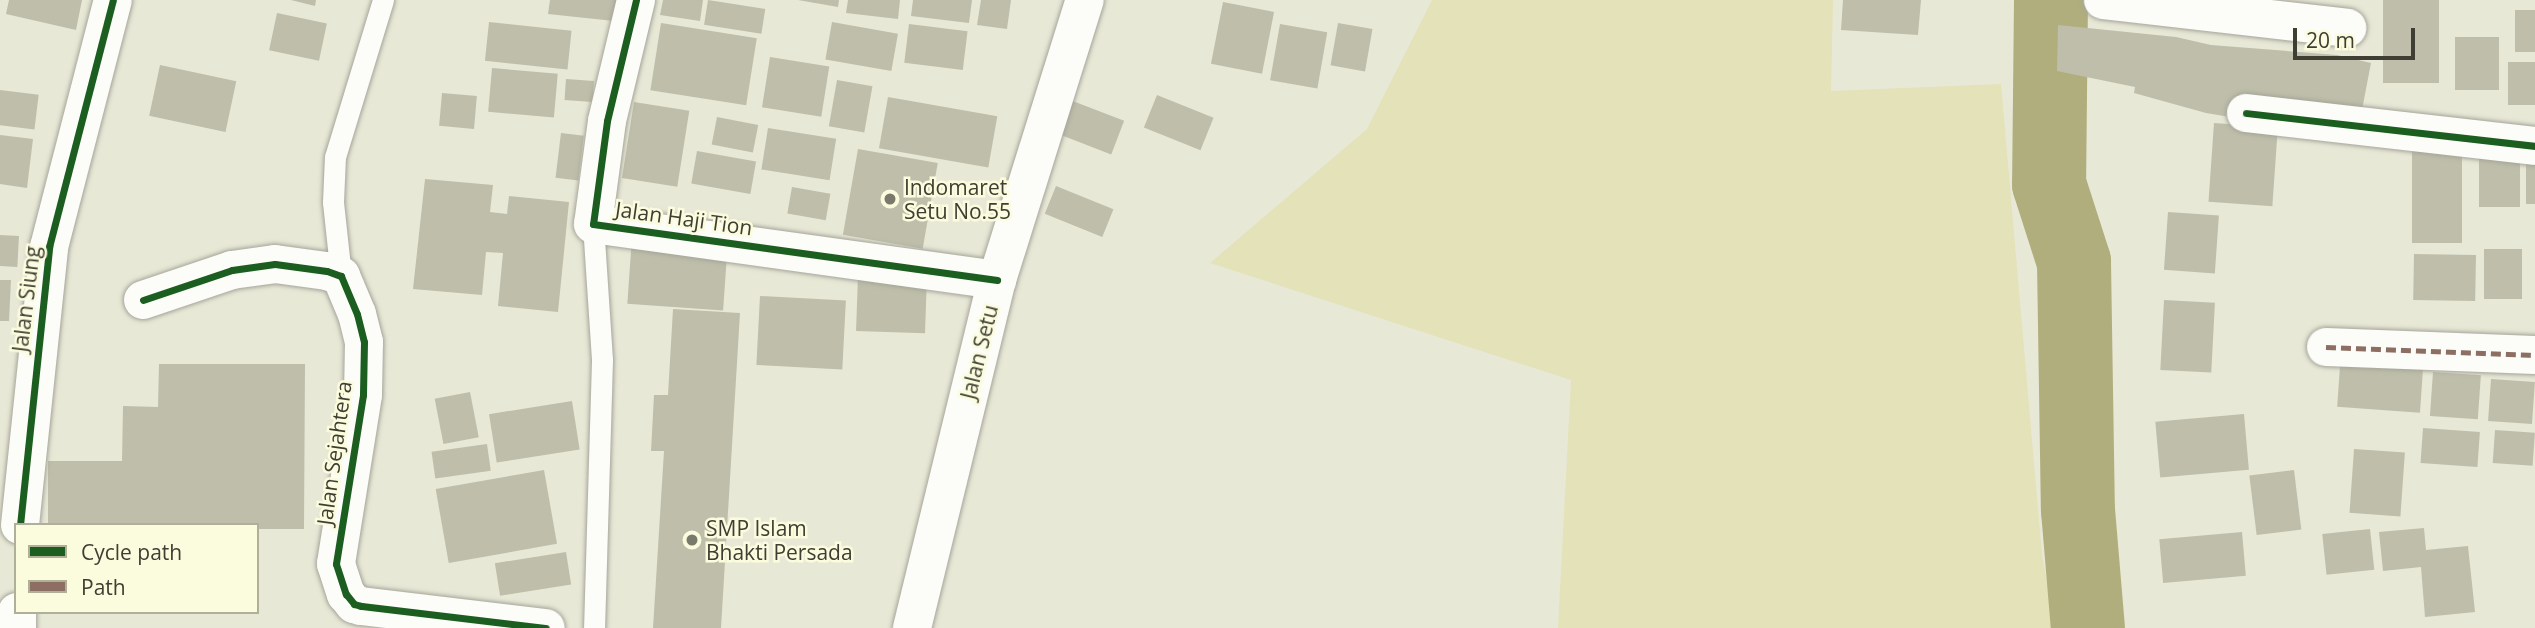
<!DOCTYPE html>
<html>
<head>
<meta charset="utf-8">
<style>
  body { margin:0 }
  #map { position:relative; width:2535px; height:628px; overflow:hidden; background:#e8e8d7; font-family:"Open Sans",sans-serif }
  div>[style] { position:absolute }
  [style*='--x'] { left:calc(var(--x)*1px); top:calc(var(--y)*1px); width:calc(var(--w)*1px); rotate:calc(var(--a)*1deg) }
  .green>* { inset:0; background:#e4e2b8 }
  .river>* { height:74px; margin:-37px; padding:0 37px; transform-origin:37px; border-radius:37px; background:#b0ae7d }
  .building>* { inset:0; background:#bebeaa; transform-origin:0 0 }
  .roads { filter:drop-shadow(0 0 2px #a6a599) drop-shadow(0 0 2px #a6a599) }
  .service>* { height:21px; margin:-10.5px; padding:0 10.5px; transform-origin:10.5px; border-radius:10.5px; background:#fcfcf9 }
  .minor>* { height:38px; margin:-19px; padding:0 19px; transform-origin:19px; border-radius:19px; background:#fcfcf9 }
  .secondary>* { height:38px; margin:-19px; padding:0 19px; transform-origin:19px; border-radius:19px; background:#fcfcf9 }
  .quiet>* { height:5px; margin-top:-2.5px; transform-origin:0; background:repeating-linear-gradient(90deg,#8d6e63 0 10px,transparent 0 15px) }
  .cycleway>* { height:7px; margin:-3.5px; padding:0 3.5px; transform-origin:3.5px; border-radius:3.5px; background:#1b5e20 }
  .dots>* { width:19px; height:19px; translate:-50% -50%; box-sizing:border-box; border:4px solid #fbfbde; border-radius:50% }
  span { translate:-50% -50%; white-space:nowrap; text-align:center; line-height:1.15; -webkit-text-stroke:5px #fbfbde; paint-order:stroke }
  .poi-label { font-size:21px; color:#3e3e33 }
  .left { translate:0 -50%; text-align:left }
  .street-label { font-size:21px; color:#3e3e33 }
  .legend { position:absolute; left:14px; top:523px; width:245px; height:91px; box-sizing:border-box; background:#fbfbde; border:2px solid #afaf9a; margin:0; padding:9px 12px; list-style:none; font-size:21px; color:#3e3e33 }
  .legend li { display:flex; align-items:center; gap:14px; height:35px }
  .legend b { width:35px; border:2px solid #afaf9a }
  .scale { position:absolute; left:2293px; top:28px; width:122px; height:32px; box-sizing:border-box; border:4px solid #3e3e33; border-top:0; padding-left:9px; font-size:21px; line-height:24px; white-space:nowrap; color:#3e3e33; -webkit-text-stroke:5px #fbfbde; paint-order:stroke }
</style>
</head>
<body>
<div id="map">
  <div class="green">
    <div style="clip-path:polygon(1432px 0,1833px 0,1831px 91px,2001px 84px,2042px 555px,2056px 628px,1558px 628px,1571px 380px,1210px 263px,1367px 129px)"></div>
  </div>
  <div class="river">
    <div style="--x:2051;--y:0;--w:184;--a:90.6"></div>
    <div style="--x:2049;--y:184;--w:82;--a:72.2"></div>
    <div style="--x:2074;--y:262;--w:248;--a:89.1"></div>
    <div style="--x:2078;--y:510;--w:118;--a:85.2"></div>
  </div>
  <div class="building">
    <div style="clip-path:polygon(9px 0,82px 0,76px 30px,6px 14px)"></div>
    <div style="clip-path:polygon(291px 0,316px 0,315px 6px)"></div>
    <div style="clip-path:polygon(550px 0,616px 0,614px 21px,548px 14px)"></div>
    <div style="clip-path:polygon(663px 0,703px 0,700px 21px,660px 15px)"></div>
    <div style="left:708px;top:0;width:58px;height:25px;rotate:9deg"></div>
    <div style="clip-path:polygon(798px 0,839px 0,838px 7px)"></div>
    <div style="clip-path:polygon(848px 0,900px 0,898px 19px,846px 13px)"></div>
    <div style="clip-path:polygon(913px 0,972px 0,969px 23px,911px 16px)"></div>
    <div style="clip-path:polygon(981px 0,1011px 0,1007px 29px,977px 25px)"></div>
    <div style="clip-path:polygon(1843px 0,1921px 0,1918px 35px,1841px 30px)"></div>
    <div style="left:2383px;top:0;width:56px;height:83px"></div>
    <div style="left:1223px;top:2px;width:52px;height:63px;rotate:11deg"></div>
    <div style="left:2515px;top:10px;width:20px;height:42px"></div>
    <div style="left:277px;top:13px;width:51px;height:38px;rotate:12deg"></div>
    <div style="left:489px;top:22px;width:83px;height:39px;rotate:6deg"></div>
    <div style="left:832px;top:22px;width:67px;height:38px;rotate:10deg"></div>
    <div style="left:661px;top:23px;width:97px;height:68px;rotate:9deg"></div>
    <div style="left:1338px;top:23px;width:35px;height:43px;rotate:10deg"></div>
    <div style="left:909px;top:24px;width:59px;height:39px;rotate:7deg"></div>
    <div style="left:1280px;top:24px;width:48px;height:57px;rotate:10deg"></div>
    <div style="clip-path:polygon(2058px 25px,2176px 37px,2211px 45px,2337px 55px,2371px 63px,2361px 115px,2242px 119px,2206px 113px,2134px 93px,2135px 87px,2057px 71px)"></div>
    <div style="left:2455px;top:37px;width:44px;height:53px"></div>
    <div style="left:770px;top:57px;width:60px;height:51px;rotate:9deg"></div>
    <div style="left:2508px;top:62px;width:27px;height:43px"></div>
    <div style="left:160px;top:65px;width:78px;height:52px;rotate:12deg"></div>
    <div style="left:492px;top:68px;width:66px;height:44px;rotate:5deg"></div>
    <div style="left:566px;top:79px;width:28px;height:21px;rotate:4deg"></div>
    <div style="left:837px;top:80px;width:36px;height:47px;rotate:10deg"></div>
    <div style="left:0;top:90px;width:39px;height:35px;rotate:7deg"></div>
    <div style="left:442px;top:93px;width:35px;height:33px;rotate:5deg"></div>
    <div style="left:1157px;top:95px;width:61px;height:35px;rotate:22deg"></div>
    <div style="left:888px;top:97px;width:111px;height:52px;rotate:10deg"></div>
    <div style="left:1070px;top:100px;width:58px;height:36px;rotate:21deg"></div>
    <div style="left:634px;top:102px;width:56px;height:77px;rotate:9deg"></div>
    <div style="left:717px;top:117px;width:42px;height:28px;rotate:11deg"></div>
    <div style="left:2214px;top:123px;width:64px;height:79px;rotate:4deg"></div>
    <div style="left:768px;top:128px;width:69px;height:42px;rotate:9deg"></div>
    <div style="left:561px;top:133px;width:23px;height:45px;rotate:7deg"></div>
    <div style="clip-path:polygon(0 135px,33px 139px,27px 188px,0 184px)"></div>
    <div style="left:858px;top:149px;width:81px;height:87px;rotate:10deg"></div>
    <div style="left:2412px;top:149px;width:50px;height:94px"></div>
    <div style="left:697px;top:151px;width:60px;height:33px;rotate:10deg"></div>
    <div style="left:2526px;top:158px;width:9px;height:46px"></div>
    <div style="left:2479px;top:159px;width:41px;height:48px"></div>
    <div style="clip-path:polygon(425px 179px,493px 185px,490px 212px,507px 214px,509px 196px,569px 202px,558px 312px,498px 306px,503px 253px,486px 252px,482px 295px,413px 289px)"></div>
    <div style="left:1056px;top:186px;width:62px;height:30px;rotate:22deg"></div>
    <div style="left:792px;top:187px;width:39px;height:27px;rotate:10deg"></div>
    <div style="left:2168px;top:212px;width:51px;height:58px;rotate:4deg"></div>
    <div style="left:0;top:235px;width:19px;height:31px;rotate:3deg"></div>
    <div style="left:632px;top:237px;width:96px;height:67px;rotate:4deg"></div>
    <div style="left:2484px;top:249px;width:38px;height:50px"></div>
    <div style="left:2414px;top:254px;width:62px;height:46px;rotate:1deg"></div>
    <div style="left:858px;top:275px;width:69px;height:56px;rotate:2deg"></div>
    <div style="clip-path:polygon(0 280px,11px 280px,9px 321px,0 321px)"></div>
    <div style="left:760px;top:296px;width:86px;height:69px;rotate:3deg"></div>
    <div style="left:2164px;top:300px;width:51px;height:70px;rotate:3deg"></div>
    <div style="clip-path:polygon(673px 309px,740px 313px,721px 628px,653px 628px,664px 451px,651px 451px,654px 395px,668px 395px)"></div>
    <div style="left:2341px;top:352px;width:83px;height:55px;rotate:4deg"></div>
    <div style="clip-path:polygon(159px 364px,305px 364px,304px 529px,257px 529px,257px 525px,48px 525px,48px 461px,122px 461px,123px 406px,158px 407px)"></div>
    <div style="left:2433px;top:372px;width:48px;height:44px;rotate:4deg"></div>
    <div style="left:2491px;top:379px;width:44px;height:42px;rotate:4deg"></div>
    <div style="left:470px;top:392px;width:46px;height:36px;rotate:79deg"></div>
    <div style="left:572px;top:401px;width:49px;height:84px;rotate:81deg"></div>
    <div style="left:2244px;top:414px;width:56px;height:89px;rotate:85deg"></div>
    <div style="left:2423px;top:428px;width:57px;height:35px;rotate:4deg"></div>
    <div style="left:2495px;top:430px;width:40px;height:33px;rotate:4deg"></div>
    <div style="left:487px;top:444px;width:27px;height:56px;rotate:82deg"></div>
    <div style="left:2354px;top:449px;width:51px;height:64px;rotate:4deg"></div>
    <div style="left:544px;top:470px;width:75px;height:110px;rotate:80deg"></div>
    <div style="left:2294px;top:470px;width:60px;height:45px;rotate:83deg"></div>
    <div style="clip-path:polygon(2424px 528px,2426px 550px,2468px 546px,2475px 612px,2425px 617px,2421px 567px,2383px 571px,2379px 532px)"></div>
    <div style="left:2370px;top:529px;width:41px;height:48px;rotate:84deg"></div>
    <div style="left:2242px;top:532px;width:44px;height:83px;rotate:85deg"></div>
    <div style="left:566px;top:552px;width:33px;height:72px;rotate:81deg"></div>
  </div>
  <div class="roads">
    <div class="service">
      <div style="--x:593;--y:224;--w:136;--a:86.2"></div>
      <div style="--x:602;--y:360;--w:268;--a:91.7"></div>
      <div style="--x:341;--y:276;--w:74;--a:-96.2"></div>
      <div style="--x:333;--y:202;--w:45;--a:-87.5"></div>
      <div style="--x:335;--y:157;--w:164;--a:-73"></div>
    </div>
    <div class="minor">
      <div style="--x:636;--y:0;--w:124;--a:103.5"></div>
      <div style="--x:607;--y:121;--w:104;--a:97.7"></div>
      <div style="--x:593;--y:224;--w:408;--a:7.9"></div>
      <div style="--x:2103;--y:0;--w:246;--a:6.5"></div>
      <div style="--x:2246;--y:113;--w:291;--a:6.5"></div>
      <div style="--x:143;--y:300;--w:94;--a:-18.6"></div>
      <div style="--x:232;--y:270;--w:43;--a:-7.9"></div>
      <div style="--x:275;--y:264;--w:52;--a:7.7"></div>
      <div style="--x:327;--y:271;--w:15;--a:20"></div>
      <div style="--x:341;--y:276;--w:41;--a:67.2"></div>
      <div style="--x:357;--y:314;--w:29;--a:76"></div>
      <div style="--x:364;--y:342;--w:53;--a:91.1"></div>
      <div style="--x:363;--y:395;--w:171;--a:99.1"></div>
      <div style="--x:336;--y:564;--w:32;--a:72"></div>
      <div style="--x:346;--y:594;--w:13;--a:51"></div>
      <div style="--x:354;--y:604;--w:7;--a:16"></div>
      <div style="--x:361;--y:606;--w:186;--a:6.8"></div>
      <div style="--x:2326;--y:347;--w:209;--a:2.2"></div>
      <div style="--x:20;--y:525;--w:280;--a:-84"></div>
      <div style="--x:49;--y:247;--w:255;--a:-75.5"></div>
      <div style="--x:17;--y:628;--w:16;--a:-90"></div>
    </div>
    <div class="secondary">
      <div style="--x:912;--y:628;--w:358;--a:-76.3"></div>
      <div style="--x:997;--y:280;--w:294;--a:-72.6"></div>
    </div>
  </div>
  <div class="quiet">
    <div style="--x:2326;--y:347;--w:209;--a:2.2"></div>
  </div>
  <div class="cycleway">
    <div style="--x:636;--y:0;--w:124;--a:103.5"></div>
    <div style="--x:607;--y:121;--w:104;--a:97.7"></div>
    <div style="--x:593;--y:224;--w:408;--a:7.9"></div>
    <div style="--x:2246;--y:113;--w:291;--a:6.5"></div>
    <div style="--x:143;--y:300;--w:94;--a:-18.6"></div>
    <div style="--x:232;--y:270;--w:43;--a:-7.9"></div>
    <div style="--x:275;--y:264;--w:52;--a:7.7"></div>
    <div style="--x:327;--y:271;--w:15;--a:20"></div>
    <div style="--x:341;--y:276;--w:41;--a:67.2"></div>
    <div style="--x:357;--y:314;--w:29;--a:76"></div>
    <div style="--x:364;--y:342;--w:53;--a:91.1"></div>
    <div style="--x:363;--y:395;--w:171;--a:99.1"></div>
    <div style="--x:336;--y:564;--w:32;--a:72"></div>
    <div style="--x:346;--y:594;--w:13;--a:51"></div>
    <div style="--x:354;--y:604;--w:7;--a:16"></div>
    <div style="--x:361;--y:606;--w:186;--a:6.8"></div>
    <div style="--x:20;--y:525;--w:280;--a:-84"></div>
    <div style="--x:49;--y:247;--w:255;--a:-75.5"></div>
  </div>
  <div class="dots">
    <div style="left:890px;top:199px;background:#7a7a6c"></div>
    <div style="left:692px;top:540px;background:#7a7a6c"></div>
  </div>
  <div class="poi-label">
    <span class="left" style="left:904px;top:199px">Indomaret<br>Setu No.55</span>
    <span class="left" style="left:706px;top:540px">SMP Islam<br>Bhakti Persada</span>
  </div>
  <div class="street-label">
    <span style="left:684px;top:218px;rotate:8deg">Jalan Haji Tion</span>
    <span style="left:26px;top:299px;rotate:-83deg">Jalan Siung</span>
    <span style="left:979px;top:352px;rotate:-76deg">Jalan Setu</span>
    <span style="left:334px;top:453px;rotate:-82deg">Jalan Sejahtera</span>
  </div>
  <ul class="legend">
  <li><b style="height:9px;background:#1b5e20"></b>Cycle path</li>
  <li><b style="height:9px;background:#8d6e63"></b>Path</li>
  </ul>
  <div class="scale">20 m</div>
</div>
</body>
</html>
